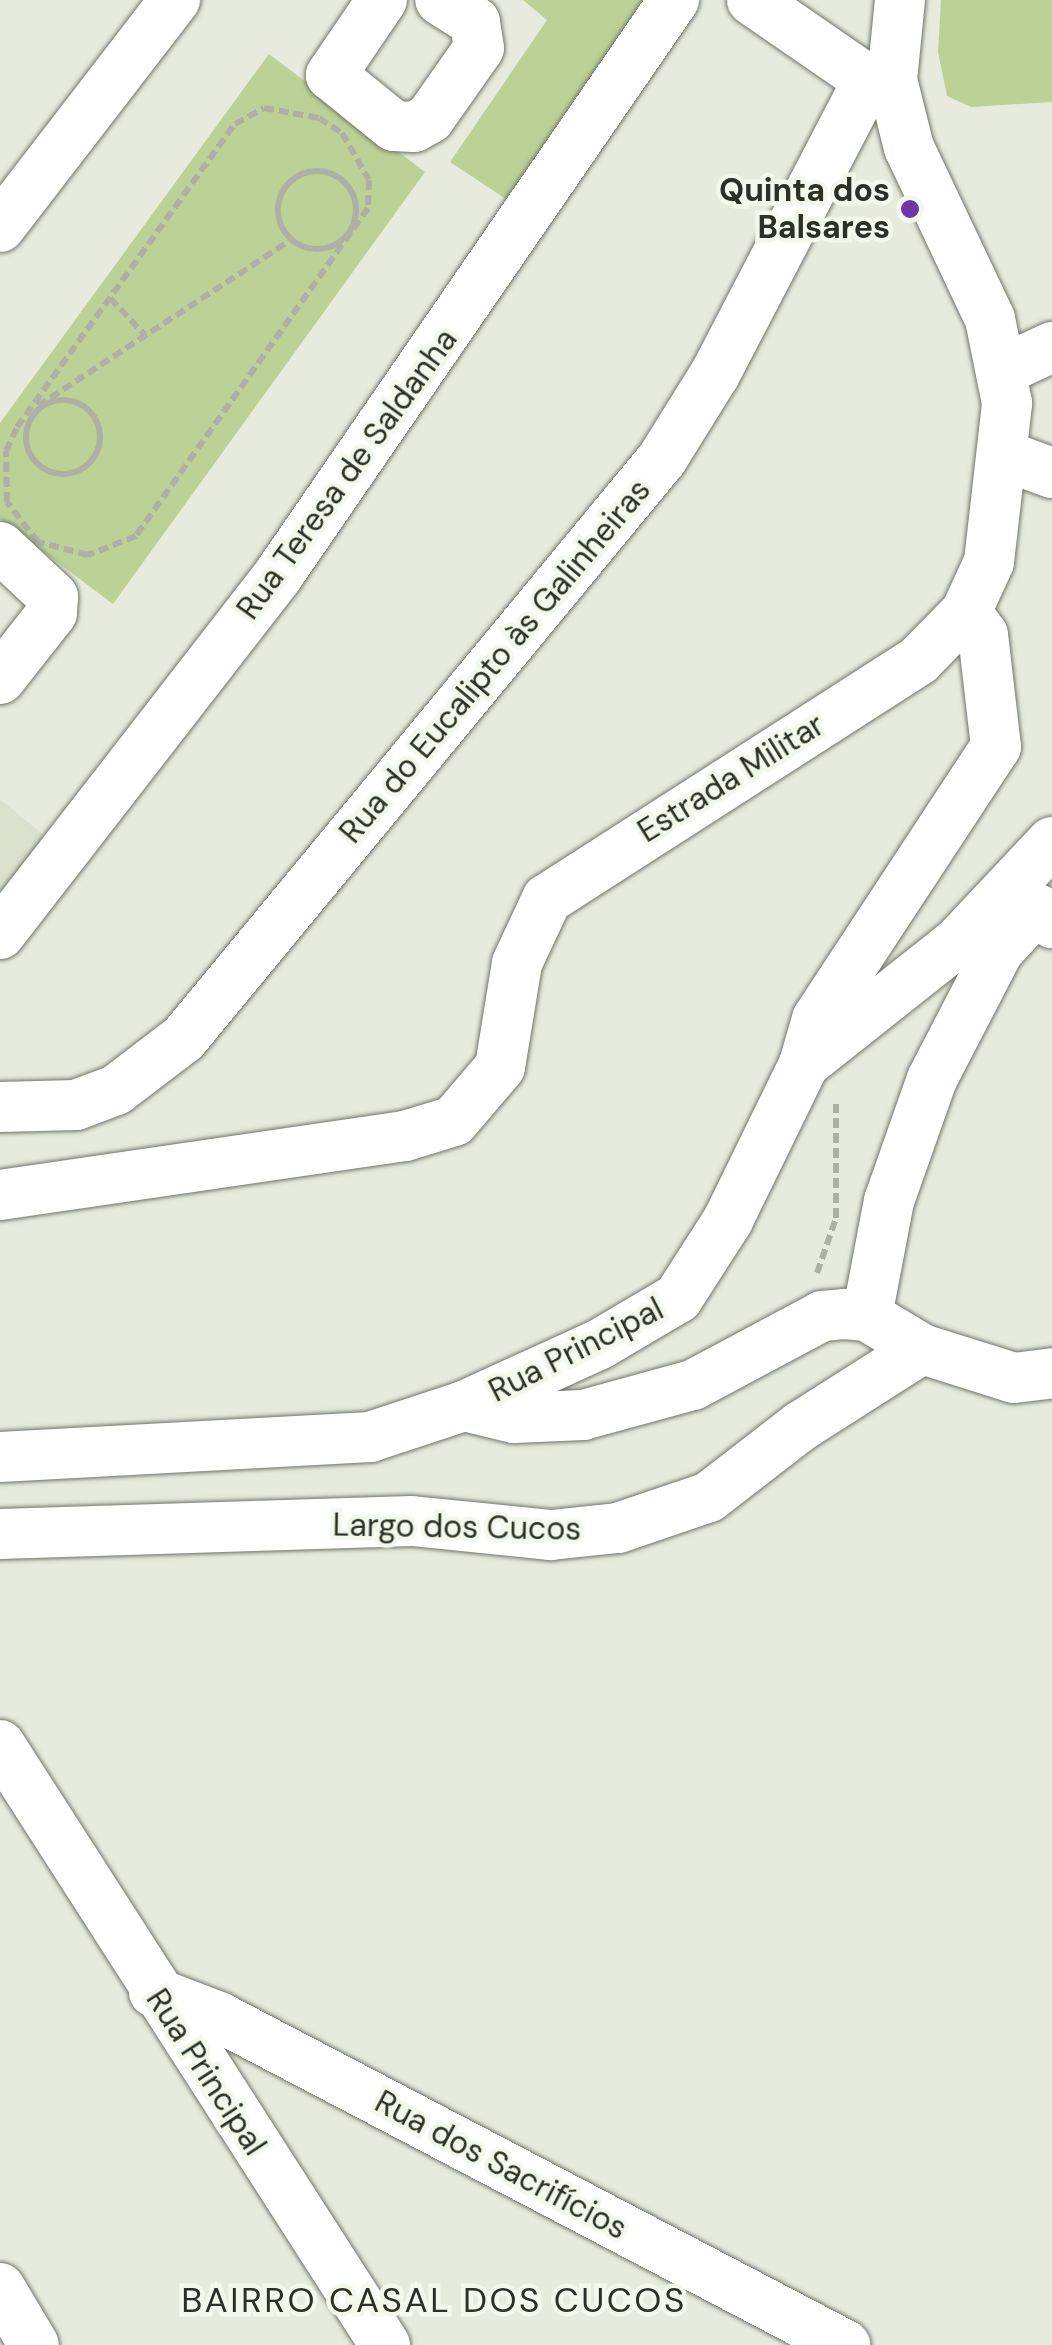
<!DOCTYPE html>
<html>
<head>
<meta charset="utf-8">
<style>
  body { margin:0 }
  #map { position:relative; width:1052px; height:2345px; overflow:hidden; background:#e6ebdd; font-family:"DM Sans",sans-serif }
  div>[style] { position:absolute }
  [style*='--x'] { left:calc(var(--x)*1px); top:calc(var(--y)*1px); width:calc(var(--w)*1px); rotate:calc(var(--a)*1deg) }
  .built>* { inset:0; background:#dae2cd }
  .green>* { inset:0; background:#bcd196 }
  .path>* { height:6px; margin-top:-3px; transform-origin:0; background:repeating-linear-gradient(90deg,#acb0a5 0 10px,transparent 0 15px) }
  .path>.ring { margin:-3px; padding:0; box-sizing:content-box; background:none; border:6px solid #acb0a5; border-radius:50% }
  .roads { filter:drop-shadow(0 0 2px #707569) drop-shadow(0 0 2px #707569) }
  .minor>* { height:50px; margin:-25px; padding:0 25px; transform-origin:25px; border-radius:25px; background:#fff }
  .dots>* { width:28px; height:28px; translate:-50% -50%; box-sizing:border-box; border:5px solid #f3f9ea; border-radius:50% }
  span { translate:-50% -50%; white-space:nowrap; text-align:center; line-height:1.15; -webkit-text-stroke:9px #f3f9ea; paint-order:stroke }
  .poi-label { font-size:32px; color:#2d2f29; font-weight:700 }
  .right { translate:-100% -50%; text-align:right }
  .street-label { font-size:32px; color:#2d2f29 }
  .neighbourhood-label { font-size:35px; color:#2d2f29; letter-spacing:2.5px }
</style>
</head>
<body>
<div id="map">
  <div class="built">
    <div style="clip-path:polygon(0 799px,51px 841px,0 903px)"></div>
  </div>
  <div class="green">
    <div style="clip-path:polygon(523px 0,650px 0,514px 204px,450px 162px,547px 20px)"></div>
    <div style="clip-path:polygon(941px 0,1052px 0,1052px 102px,971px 107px,947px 96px,938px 52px)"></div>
    <div style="clip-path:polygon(269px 54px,425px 172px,113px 604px,0 519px,0 423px)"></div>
  </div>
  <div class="path">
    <div style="--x:264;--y:108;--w:56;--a:10.3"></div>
    <div style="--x:319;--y:118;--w:27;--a:33"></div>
    <div style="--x:342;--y:133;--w:54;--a:60.1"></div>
    <div style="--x:369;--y:180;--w:28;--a:92"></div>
    <div style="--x:368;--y:208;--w:402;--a:125.3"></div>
    <div style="--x:136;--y:536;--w:52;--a:158.4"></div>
    <div style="--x:88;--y:555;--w:52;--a:-165.4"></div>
    <div style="--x:38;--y:542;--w:51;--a:-127.8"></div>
    <div style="--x:7;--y:502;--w:51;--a:-91.1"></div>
    <div style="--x:6;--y:451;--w:26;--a:-65"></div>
    <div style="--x:17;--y:427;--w:373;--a:-54.3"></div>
    <div style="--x:235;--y:124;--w:33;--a:-29"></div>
    <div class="ring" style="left:278px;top:171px;width:72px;height:72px"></div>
    <div style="--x:110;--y:298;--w:50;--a:46.6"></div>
    <div class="ring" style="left:26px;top:400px;width:68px;height:68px"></div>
    <div style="--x:38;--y:406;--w:304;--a:-33.3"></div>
    <div style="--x:817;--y:1273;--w:58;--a:-70.9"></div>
    <div style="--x:836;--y:1218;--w:114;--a:-90"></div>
  </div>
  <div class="roads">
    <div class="minor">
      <div style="--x:382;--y:0;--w:91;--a:124.2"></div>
      <div style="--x:331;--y:75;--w:81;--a:39"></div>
      <div style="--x:394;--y:126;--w:20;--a:3"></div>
      <div style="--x:414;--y:127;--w:18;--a:-29"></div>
      <div style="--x:430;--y:118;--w:85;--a:-55"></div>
      <div style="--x:479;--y:48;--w:26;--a:-99"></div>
      <div style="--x:475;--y:22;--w:41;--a:-147.8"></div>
      <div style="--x:752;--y:0;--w:141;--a:34.6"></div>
      <div style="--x:0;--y:227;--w:287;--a:-52.4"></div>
      <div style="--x:1003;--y:370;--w:54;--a:-25.1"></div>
      <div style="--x:1006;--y:456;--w:49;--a:20.3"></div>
      <div style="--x:0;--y:547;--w:73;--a:43.3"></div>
      <div style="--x:53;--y:597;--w:16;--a:94"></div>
      <div style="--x:52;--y:613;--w:84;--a:128.2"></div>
      <div style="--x:0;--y:934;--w:455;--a:-52.2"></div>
      <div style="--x:279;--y:574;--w:697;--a:-55.47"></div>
      <div style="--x:804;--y:1064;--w:47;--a:-73.9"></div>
      <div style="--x:817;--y:1019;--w:326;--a:-56.7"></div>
      <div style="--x:996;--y:747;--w:113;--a:-96.6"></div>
      <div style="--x:983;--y:635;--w:29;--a:-126"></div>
      <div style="--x:0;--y:1107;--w:76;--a:-1.5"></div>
      <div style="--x:76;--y:1105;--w:43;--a:-20.6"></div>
      <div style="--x:116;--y:1090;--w:86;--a:-37.4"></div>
      <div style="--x:184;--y:1038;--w:751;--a:-50.46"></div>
      <div style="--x:662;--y:459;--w:100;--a:-58.1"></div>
      <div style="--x:715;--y:374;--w:331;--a:-62.5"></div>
      <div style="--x:0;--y:1195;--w:409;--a:-8.3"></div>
      <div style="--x:405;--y:1136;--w:51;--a:-17"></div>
      <div style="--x:454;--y:1121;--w:71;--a:-49.6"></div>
      <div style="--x:500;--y:1067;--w:105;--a:-80.7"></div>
      <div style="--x:517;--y:963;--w:71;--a:-64.9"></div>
      <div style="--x:547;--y:899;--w:442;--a:-32.7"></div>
      <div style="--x:919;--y:660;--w:67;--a:-45.6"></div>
      <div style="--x:966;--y:612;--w:55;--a:-65.3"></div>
      <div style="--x:989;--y:562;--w:160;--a:-83.5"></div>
      <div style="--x:1007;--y:403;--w:86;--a:-101.4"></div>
      <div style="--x:990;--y:319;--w:189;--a:-115.3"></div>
      <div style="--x:909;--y:148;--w:70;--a:-104"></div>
      <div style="--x:892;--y:80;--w:80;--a:-84.3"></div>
      <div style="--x:867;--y:1316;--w:117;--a:-79.2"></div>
      <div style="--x:889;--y:1201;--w:129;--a:-70.6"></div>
      <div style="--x:932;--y:1079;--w:145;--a:-62.6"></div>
      <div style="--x:999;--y:950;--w:56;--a:-47.2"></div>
      <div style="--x:1037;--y:909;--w:21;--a:43"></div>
      <div style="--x:464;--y:1406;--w:51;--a:13.5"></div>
      <div style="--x:514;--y:1418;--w:69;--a:-2.5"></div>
      <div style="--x:583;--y:1415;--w:114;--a:-15.3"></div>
      <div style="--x:693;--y:1385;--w:146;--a:-28.1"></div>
      <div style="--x:822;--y:1316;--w:22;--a:-5"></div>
      <div style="--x:844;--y:1314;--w:23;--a:5"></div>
      <div style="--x:867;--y:1316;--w:64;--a:31"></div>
      <div style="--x:922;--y:1349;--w:96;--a:17.5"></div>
      <div style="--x:1014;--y:1378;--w:38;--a:-7"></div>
      <div style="--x:0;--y:1457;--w:371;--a:-3.1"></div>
      <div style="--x:370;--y:1437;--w:99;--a:-18.3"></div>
      <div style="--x:464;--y:1406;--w:149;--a:-24.5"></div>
      <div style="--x:600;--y:1344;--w:91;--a:-30.5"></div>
      <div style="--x:678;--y:1298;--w:93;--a:-57.3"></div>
      <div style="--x:728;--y:1220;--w:174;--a:-64"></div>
      <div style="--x:804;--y:1064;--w:198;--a:-38.4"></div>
      <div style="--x:959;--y:941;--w:136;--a:-46.8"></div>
      <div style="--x:0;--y:1534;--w:412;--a:-1.8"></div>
      <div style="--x:412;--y:1521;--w:140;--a:5.8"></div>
      <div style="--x:551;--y:1535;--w:67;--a:-6"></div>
      <div style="--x:618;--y:1528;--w:96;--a:-18.8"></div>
      <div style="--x:709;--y:1497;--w:116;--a:-37.7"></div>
      <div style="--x:801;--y:1426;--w:143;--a:-32.5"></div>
      <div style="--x:0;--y:1745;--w:713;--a:57.31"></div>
      <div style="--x:154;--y:1992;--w:70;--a:21"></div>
      <div style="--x:219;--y:2017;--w:707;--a:27.65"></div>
      <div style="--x:0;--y:2288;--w:66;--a:59.2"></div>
    </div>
  </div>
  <div class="dots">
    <div style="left:910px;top:209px;background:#7134a9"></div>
  </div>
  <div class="poi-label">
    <span class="right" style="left:890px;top:209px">Quinta dos<br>Balsares</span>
  </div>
  <div class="street-label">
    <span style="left:347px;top:474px;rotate:-54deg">Rua Teresa de Saldanha</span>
    <span style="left:495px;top:661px;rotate:-50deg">Rua do Eucalipto às Galinheiras</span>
    <span style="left:731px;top:778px;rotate:-32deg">Estrada Militar</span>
    <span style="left:576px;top:1350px;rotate:-27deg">Rua Principal</span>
    <span style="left:457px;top:1527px;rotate:1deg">Largo dos Cucos</span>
    <span style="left:206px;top:2072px;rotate:57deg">Rua Principal</span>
    <span style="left:501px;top:2165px;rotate:28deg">Rua dos Sacrifícios</span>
  </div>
  <div class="neighbourhood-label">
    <span style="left:434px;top:2300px">BAIRRO CASAL DOS CUCOS</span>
  </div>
</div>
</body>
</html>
